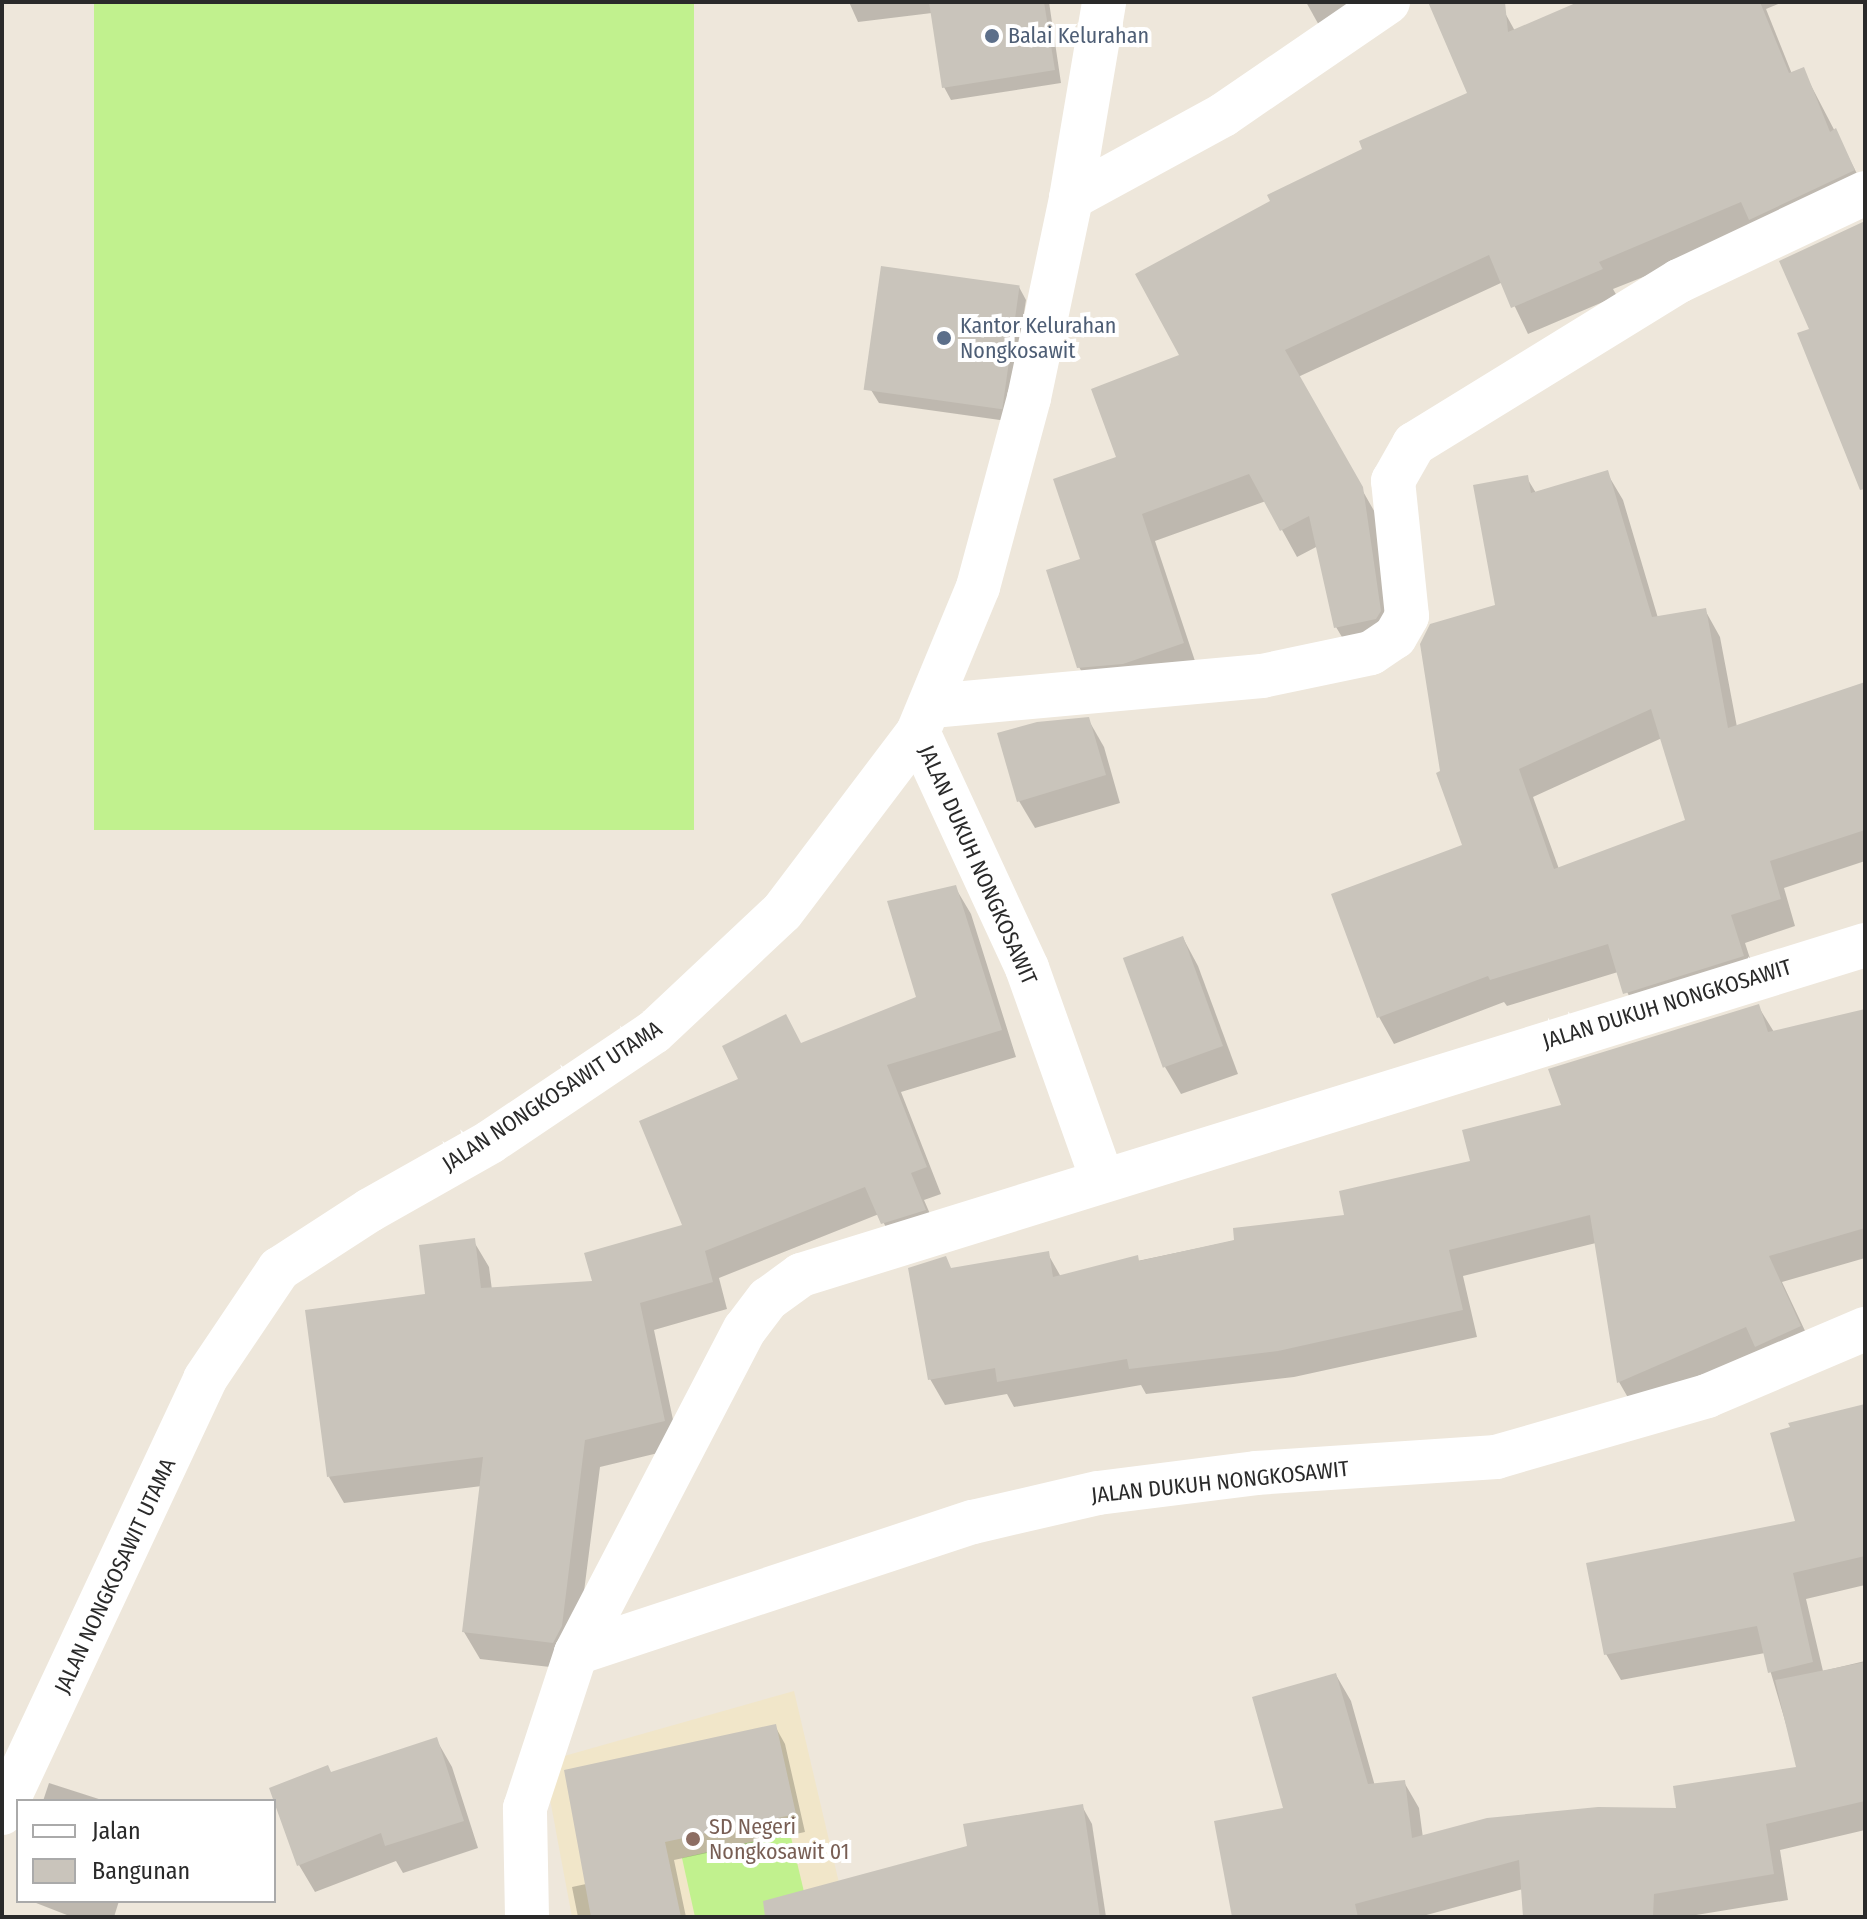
<!DOCTYPE html>
<html>
<head>
<meta charset="utf-8">
<style>
  body { margin:0 }
  #map { position:relative; width:1867px; height:1919px; overflow:hidden; background:#eee7db; font-family:"Fira Sans Condensed",sans-serif }
  div>[style] { position:absolute }
  [style*='--x'] { left:calc(var(--x)*1px); top:calc(var(--y)*1px); width:calc(var(--w)*1px); rotate:calc(var(--a)*1deg) }
  .education>* { inset:0; background:#f1e6c9 }
  .pitch>* { inset:0; background:#c1f18e; transform-origin:0 0 }
  .shadow>* { inset:0; background:#0003 }
  .building>* { inset:0; background:#c9c4bb; transform-origin:0 0 }
  .minor>* { height:44px; margin:-22px; padding:0 22px; transform-origin:22px; border-radius:22px; background:#fff }
  .dots>* { width:22px; height:22px; translate:-50% -50%; box-sizing:border-box; border:4px solid #fff; border-radius:50% }
  span { translate:-50% -50%; white-space:nowrap; text-align:center; line-height:1.15; -webkit-text-stroke:8px #fff; paint-order:stroke }
  .service-label { font-size:22px; color:#4e5e75 }
  .left { translate:0 -50%; text-align:left }
  .street-label { font-size:22px; color:#2a2a2a }
  .education-label { font-size:22px; color:#785e54 }
  .frame { position:absolute; inset:0; border:4px solid #2a2a2a; pointer-events:none }
  .legend { position:absolute; left:16px; top:1799px; width:260px; height:104px; box-sizing:border-box; background:#fff; border:2px solid #aaa; margin:0; padding:10px 14px; list-style:none; font-size:24px; color:#2a2a2a }
  .legend li { display:flex; align-items:center; gap:16px; height:40px }
  .legend b { width:40px; border:2px solid #aaa }
</style>
</head>
<body>
<div id="map">
  <div class="education">
    <div style="clip-path:polygon(794px 1691px,847px 1917px,572px 1917px,543px 1762px)"></div>
  </div>
  <div class="pitch">
    <div style="left:94px;top:2px;width:600px;height:828px"></div>
    <div style="clip-path:polygon(790px 1833px,810px 1917px,695px 1917px,682px 1858px)"></div>
  </div>
  <div class="shadow">
    <div style="clip-path:polygon(849px 2px,1049px 2px,1061px 83px,951px 100px,944px 87px,932px 13px,858px 22px)"></div>
    <div style="clip-path:polygon(1306px 2px,1375px 2px,1320px 27px)"></div>
    <div style="clip-path:polygon(1483px 2px,1499px 2px,1515px 31px,1583px 2px,1783px 2px,1766px 9px,1792px 74px,1803px 70px,1865px 189px,1613px 289px,1617px 296px,1528px 334px,1503px 282px,1298px 377px,1377px 516px,1396px 638px,1352px 654px,1336px 627px,1318px 546px,1297px 557px,1266px 501px,1155px 541px,1198px 670px,1095px 694px,1079px 667px,1083px 560px,1119px 458px,1181px 356px,1365px 150px,1470px 94px)"></div>
    <div style="clip-path:polygon(1019px 287px,1026px 300px,1007px 421px,879px 403px,871px 390px)"></div>
    <div style="clip-path:polygon(evenodd,1607px 473px,1623px 500px,1658px 618px,1705px 610px,1720px 637px,1737px 727px,1865px 685px,1865px 861px,1784px 888px,1795px 926px,1745px 943px,1758px 983px,1640px 1020px,1618px 972px,1507px 1006px,1504px 1002px,1394px 1044px,1379px 1017px,1464px 846px,1442px 773px,1497px 607px,1527px 478px,1536px 493px,1607px 473px,1662px 738px,1687px 822px,1559px 869px,1533px 797px,1662px 738px)"></div>
    <div style="clip-path:polygon(1088px 719px,1104px 747px,1120px 803px,1035px 828px,1019px 801px)"></div>
    <div style="clip-path:polygon(955px 887px,971px 914px,1016px 1057px,901px 1092px,941px 1194px,924px 1200px,940px 1237px,898px 1250px,879px 1214px,719px 1278px,727px 1309px,654px 1330px,679px 1448px,600px 1467px,576px 1654px,568px 1669px,480px 1659px,464px 1632px,482px 1486px,344px 1503px,329px 1477px,428px 1296px,473px 1240px,489px 1267px,492px 1290px,594px 1283px,685px 1226px,741px 1080px,802px 1045px,919px 998px)"></div>
    <div style="clip-path:polygon(1183px 938px,1198px 966px,1238px 1074px,1181px 1094px,1165px 1067px,1126px 959px)"></div>
    <div style="clip-path:polygon(1758px 1006px,1774px 1032px,1865px 1011px,1865px 1258px,1782px 1282px,1815px 1352px,1634px 1408px,1619px 1382px,1596px 1243px,1463px 1276px,1477px 1337px,1294px 1377px,1146px 1394px,1141px 1385px,1014px 1407px,1007px 1394px,945px 1405px,930px 1379px,952px 1270px,1048px 1254px,1061px 1277px,1347px 1217px,1473px 1162px,1563px 1106px)"></div>
    <div style="clip-path:polygon(1865px 1406px,1865px 1585px,1806px 1599px,1823px 1671px,1865px 1661px,1865px 1830px,1780px 1850px,1788px 1900px,1684px 1917px,1525px 1917px,1523px 1889px,1419px 1917px,1234px 1917px,1286px 1809px,1336px 1675px,1351px 1701px,1375px 1786px,1404px 1782px,1419px 1808px,1423px 1838px,1679px 1810px,1799px 1768px,1765px 1653px,1621px 1680px,1606px 1654px,1797px 1523px)"></div>
    <div style="clip-path:polygon(775px 1726px,785px 1744px,805px 1832px,674px 1860px,686px 1917px,578px 1917px,572px 1887px,586px 1884px)"></div>
    <div style="clip-path:polygon(436px 1739px,452px 1767px,478px 1848px,403px 1873px,396px 1861px,315px 1892px,299px 1865px,331px 1774px)"></div>
    <div style="clip-path:polygon(49px 1783px,105px 1801px,43px 1801px)"></div>
    <div style="clip-path:polygon(1082px 1806px,1092px 1824px,1106px 1917px,852px 1917px,969px 1847px)"></div>
    <div style="clip-path:polygon(31px 1901px,119px 1901px,114px 1917px,72px 1917px)"></div>
  </div>
  <div class="building">
    <div style="clip-path:polygon(929px 2px,1044px 2px,1055px 70px,942px 88px)"></div>
    <div style="clip-path:polygon(1428px 2px,1505px 2px,1508px 32px,1578px 2px,1760px 2px,1789px 73px,1804px 67px,1830px 132px,1836px 128px,1855px 170px,1749px 220px,1741px 202px,1599px 262px,1603px 269px,1511px 308px,1489px 255px,1285px 350px,1363px 487px,1381px 611px,1376px 619px,1334px 628px,1309px 516px,1280px 531px,1249px 474px,1142px 514px,1184px 643px,1123px 664px,1077px 668px,1046px 570px,1080px 559px,1053px 479px,1116px 457px,1091px 389px,1179px 355px,1135px 274px,1270px 201px,1267px 195px,1362px 149px,1359px 141px,1467px 93px)"></div>
    <div style="clip-path:polygon(1865px 221px,1865px 489px,1860px 490px,1797px 333px,1809px 329px,1779px 261px)"></div>
    <div style="left:881px;top:266px;width:140px;height:125px;rotate:8deg"></div>
    <div style="clip-path:polygon(evenodd,1608px 470px,1652px 617px,1706px 608px,1728px 728px,1865px 682px,1865px 830px,1770px 861px,1781px 899px,1731px 915px,1744px 956px,1623px 994px,1608px 944px,1490px 980px,1488px 976px,1377px 1018px,1331px 894px,1462px 845px,1436px 773px,1440px 771px,1420px 644px,1430px 624px,1495px 605px,1473px 485px,1528px 475px,1531px 493px,1608px 470px,1651px 709px,1685px 820px,1554px 869px,1519px 769px,1651px 709px)"></div>
    <div style="clip-path:polygon(1089px 717px,1106px 775px,1017px 802px,997px 733px,1037px 722px)"></div>
    <div style="clip-path:polygon(956px 885px,1002px 1030px,887px 1065px,927px 1167px,911px 1173px,926px 1210px,881px 1224px,865px 1187px,705px 1251px,713px 1282px,640px 1303px,665px 1421px,585px 1440px,562px 1626px,553px 1643px,462px 1632px,483px 1457px,327px 1477px,305px 1310px,425px 1294px,419px 1245px,475px 1238px,481px 1288px,592px 1281px,584px 1253px,682px 1225px,639px 1121px,738px 1079px,722px 1046px,786px 1014px,801px 1043px,916px 997px,887px 901px)"></div>
    <div style="left:1183px;top:936px;width:117px;height:64px;rotate:70deg"></div>
    <div style="clip-path:polygon(1759px 1004px,1768px 1032px,1865px 1009px,1865px 1228px,1769px 1256px,1801px 1326px,1755px 1347px,1746px 1327px,1617px 1383px,1590px 1215px,1449px 1250px,1463px 1310px,1278px 1351px,1129px 1369px,1127px 1359px,997px 1382px,995px 1368px,928px 1380px,908px 1268px,946px 1256px,951px 1268px,1049px 1251px,1053px 1277px,1138px 1255px,1139px 1261px,1234px 1240px,1233px 1228px,1344px 1215px,1339px 1191px,1470px 1161px,1462px 1130px,1561px 1105px,1548px 1069px)"></div>
    <div style="clip-path:polygon(1865px 1404px,1865px 1556px,1793px 1573px,1813px 1662px,1768px 1673px,1757px 1626px,1604px 1655px,1586px 1563px,1795px 1521px,1770px 1433px,1790px 1427px,1788px 1423px)"></div>
    <div style="clip-path:polygon(1865px 1662px,1865px 1801px,1766px 1824px,1774px 1874px,1654px 1894px,1653px 1917px,1523px 1917px,1519px 1860px,1355px 1904px,1358px 1917px,1232px 1917px,1214px 1821px,1283px 1808px,1252px 1697px,1336px 1673px,1368px 1784px,1405px 1780px,1412px 1838px,1487px 1818px,1598px 1807px,1676px 1808px,1673px 1786px,1796px 1767px,1775px 1680px)"></div>
    <div style="clip-path:polygon(776px 1724px,796px 1814px,665px 1842px,681px 1917px,591px 1917px,564px 1770px)"></div>
    <div style="clip-path:polygon(437px 1737px,464px 1821px,385px 1846px,381px 1833px,297px 1866px,269px 1788px,328px 1765px,331px 1772px)"></div>
    <div style="clip-path:polygon(1083px 1804px,1100px 1917px,765px 1917px,763px 1901px,967px 1846px,963px 1824px)"></div>
  </div>
  <div class="minor">
    <div style="--x:1071;--y:198;--w:173;--a:-28.6"></div>
    <div style="--x:1223;--y:115;--w:200;--a:-34.4"></div>
    <div style="--x:932;--y:706;--w:331;--a:-5.2"></div>
    <div style="--x:1262;--y:676;--w:111;--a:-11.9"></div>
    <div style="--x:1371;--y:653;--w:29;--a:-34"></div>
    <div style="--x:1395;--y:637;--w:24;--a:-60"></div>
    <div style="--x:1407;--y:616;--w:136;--a:-95.9"></div>
    <div style="--x:1393;--y:481;--w:43;--a:-60.4"></div>
    <div style="--x:1414;--y:444;--w:311;--a:-31.6"></div>
    <div style="--x:1679;--y:281;--w:206;--a:-25.3"></div>
    <div style="--x:918;--y:732;--w:260;--a:65.2"></div>
    <div style="--x:1027;--y:968;--w:224;--a:70.4"></div>
    <div style="--x:576;--y:1653;--w:418;--a:-18.3"></div>
    <div style="--x:973;--y:1522;--w:128;--a:-13.1"></div>
    <div style="--x:1098;--y:1493;--w:159;--a:-7.2"></div>
    <div style="--x:1256;--y:1473;--w:241;--a:-3.8"></div>
    <div style="--x:1496;--y:1457;--w:220;--a:-16.1"></div>
    <div style="--x:1707;--y:1396;--w:172;--a:-23"></div>
    <div style="--x:2;--y:1813;--w:479;--a:-64.9"></div>
    <div style="--x:205;--y:1379;--w:133;--a:-56.1"></div>
    <div style="--x:279;--y:1269;--w:108;--a:-33"></div>
    <div style="--x:370;--y:1210;--w:138;--a:-29.5"></div>
    <div style="--x:490;--y:1142;--w:197;--a:-33.9"></div>
    <div style="--x:654;--y:1032;--w:175;--a:-43.2"></div>
    <div style="--x:782;--y:912;--w:226;--a:-52.9"></div>
    <div style="--x:918;--y:732;--w:157;--a:-67.5"></div>
    <div style="--x:978;--y:587;--w:196;--a:-74.9"></div>
    <div style="--x:1029;--y:398;--w:204;--a:-78.1"></div>
    <div style="--x:1071;--y:198;--w:199;--a:-80.4"></div>
    <div style="--x:527;--y:1917;--w:109;--a:-91.1"></div>
    <div style="--x:525;--y:1808;--w:163;--a:-71.8"></div>
    <div style="--x:576;--y:1653;--w:365;--a:-62.5"></div>
    <div style="--x:745;--y:1329;--w:38;--a:-53"></div>
    <div style="--x:768;--y:1299;--w:41;--a:-36"></div>
    <div style="--x:801;--y:1275;--w:1114;--a:-17.23"></div>
  </div>
  <div class="dots">
    <div style="left:992px;top:36px;background:#5c6f8a"></div>
    <div style="left:944px;top:338px;background:#5c6f8a"></div>
    <div style="left:693px;top:1839px;background:#8d6e63"></div>
  </div>
  <div class="service-label">
    <span class="left" style="left:1008px;top:36px">Balai Kelurahan</span>
    <span class="left" style="left:960px;top:338px">Kantor Kelurahan<br>Nongkosawit</span>
  </div>
  <div class="street-label">
    <span style="left:978px;top:865px;rotate:66deg">JALAN DUKUH NONGKOSAWIT</span>
    <span style="left:1667px;top:1004px;rotate:-17deg">JALAN DUKUH NONGKOSAWIT</span>
    <span style="left:552px;top:1096px;rotate:-33deg">JALAN NONGKOSAWIT UTAMA</span>
    <span style="left:1220px;top:1482px;rotate:-6deg">JALAN DUKUH NONGKOSAWIT</span>
    <span style="left:115px;top:1576px;rotate:-65deg">JALAN NONGKOSAWIT UTAMA</span>
  </div>
  <div class="education-label">
    <span class="left" style="left:709px;top:1839px">SD Negeri<br>Nongkosawit 01</span>
  </div>
  <div class="frame"></div>
  <ul class="legend">
  <li><b style="height:10px;background:#fff"></b>Jalan</li>
  <li><b style="height:22px;background:#c9c4bb"></b>Bangunan</li>
  </ul>
</div>
</body>
</html>
